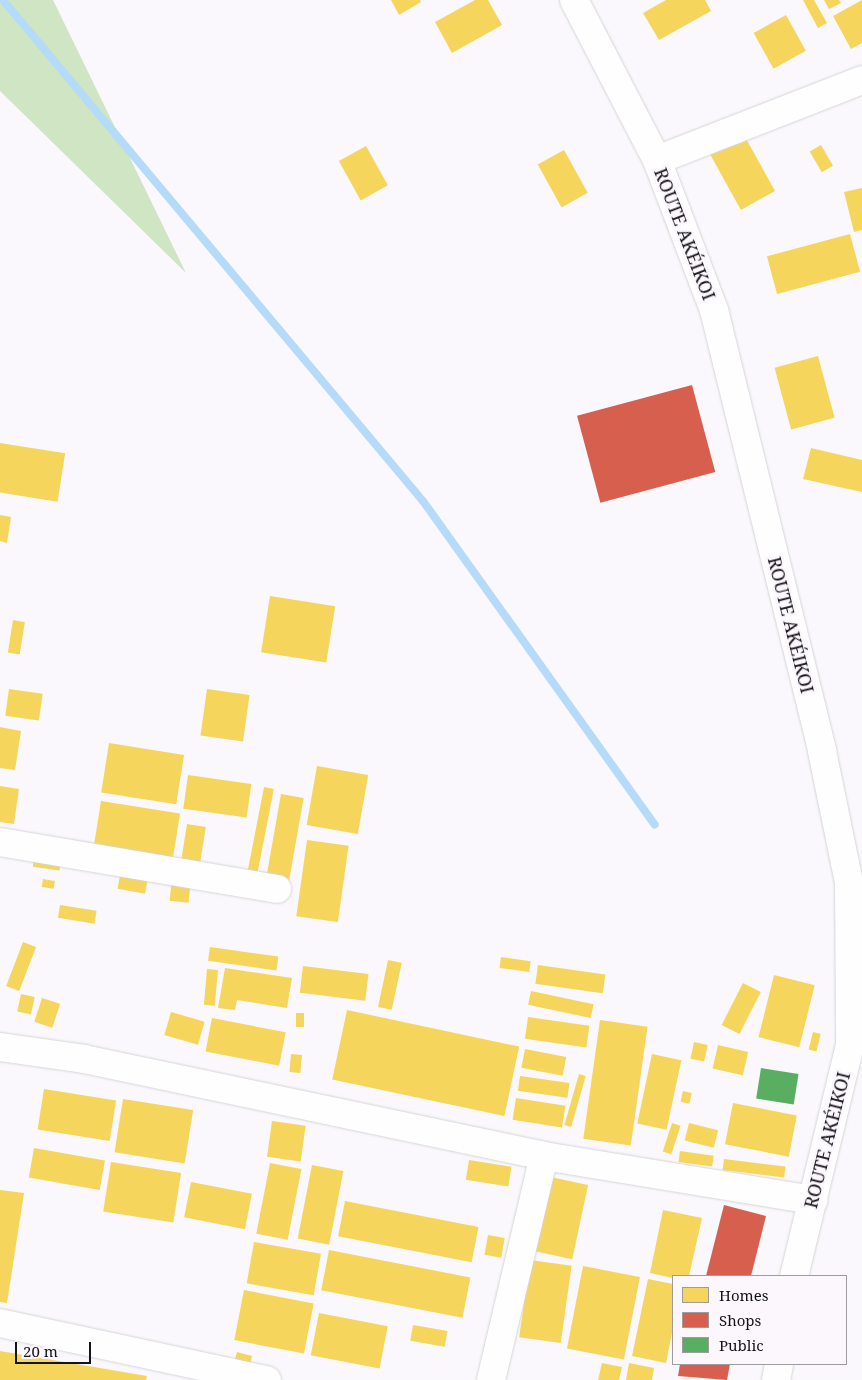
<!DOCTYPE html>
<html>
<head>
<meta charset="utf-8">
<style>
  body { margin:0 }
  #map { position:relative; width:862px; height:1380px; overflow:hidden; background:#faf8fc; font-family:"Noto Serif",serif }
  div>[style] { position:absolute }
  [style*='--x'] { left:calc(var(--x)*1px); top:calc(var(--y)*1px); width:calc(var(--w)*1px); rotate:calc(var(--a)*1deg) }
  .forest>* { inset:0; background:#d0e5c3 }
  .homes>* { inset:0; background:#f6d55c; transform-origin:0 0 }
  .shops>* { inset:0; background:#d6604d; transform-origin:0 0 }
  .public>* { inset:0; background:#5aae61; transform-origin:0 0 }
  .stream>* { height:8px; margin:-4px; padding:0 4px; transform-origin:4px; border-radius:4px; background:#b6dbf8 }
  .roads { filter:drop-shadow(0 0 1px #d5d4d6) drop-shadow(0 0 1px #d5d4d6) }
  .minor>* { height:28px; margin:-14px; padding:0 14px; transform-origin:14px; border-radius:14px; background:#fefeff }
  span { translate:-50% -50%; white-space:nowrap; text-align:center; line-height:1.15; -webkit-text-stroke:5px #fbf7fd; paint-order:stroke }
  .street-label { font-size:18px; color:#141315 }
  .legend { position:absolute; left:672px; top:1275px; width:175px; height:90px; box-sizing:border-box; background:#fbf7fd; border:1px solid #9f9ca0; margin:0; padding:6px 9px; list-style:none; font-size:15px; color:#141315 }
  .legend li { display:flex; align-items:center; gap:10px; height:25px }
  .legend b { width:25px; border:1px solid #9f9ca0 }
  .scale { position:absolute; left:15px; top:1342px; width:76px; height:22px; box-sizing:border-box; border:2px solid #141315; border-top:0; padding-left:6px; font-size:15px; line-height:18px; white-space:nowrap; color:#141315; -webkit-text-stroke:4px #fbf7fd; paint-order:stroke }
</style>
</head>
<body>
<div id="map">
  <div class="forest">
    <div style="clip-path:polygon(0 0,53px 0,186px 273px,0 91px)"></div>
  </div>
  <div class="homes">
    <div style="clip-path:polygon(391px 0,420px 0,421px 2px,399px 15px)"></div>
    <div style="clip-path:polygon(475px 0,488px 0,502px 25px,452px 53px,435px 22px)"></div>
    <div style="clip-path:polygon(666px 0,705px 0,711px 11px,659px 40px,643px 13px)"></div>
    <div style="clip-path:polygon(803px 0,814px 0,827px 23px,818px 28px)"></div>
    <div style="clip-path:polygon(824px 0,839px 0,841px 3px,829px 9px)"></div>
    <div style="clip-path:polygon(862px 0,862px 43px,851px 49px,833px 16px)"></div>
    <div style="left:786px;top:15px;width:41px;height:37px;rotate:61deg"></div>
    <div style="left:744px;top:135px;width:64px;height:39px;rotate:61deg"></div>
    <div style="left:821px;top:145px;width:24px;height:13px;rotate:60deg"></div>
    <div style="left:366px;top:146px;width:45px;height:31px;rotate:61deg"></div>
    <div style="left:564px;top:150px;width:49px;height:30px;rotate:61deg"></div>
    <div style="clip-path:polygon(862px 188px,862px 230px,854px 232px,844px 192px)"></div>
    <div style="left:850px;top:234px;width:39px;height:86px;rotate:75deg"></div>
    <div style="left:818px;top:356px;width:64px;height:45px;rotate:75deg"></div>
    <div style="left:0;top:443px;width:66px;height:49px;rotate:9deg"></div>
    <div style="clip-path:polygon(811px 448px,862px 460px,862px 492px,803px 479px)"></div>
    <div style="clip-path:polygon(0 515px,11px 517px,7px 543px,0 541px)"></div>
    <div style="left:270px;top:596px;width:66px;height:57px;rotate:9deg"></div>
    <div style="left:13px;top:620px;width:12px;height:33px;rotate:9deg"></div>
    <div style="left:9px;top:689px;width:34px;height:27px;rotate:8deg"></div>
    <div style="left:207px;top:689px;width:43px;height:47px;rotate:8deg"></div>
    <div style="clip-path:polygon(0 727px,21px 731px,15px 770px,0 768px)"></div>
    <div style="left:109px;top:743px;width:76px;height:50px;rotate:9deg"></div>
    <div style="left:317px;top:766px;width:52px;height:60px;rotate:10deg"></div>
    <div style="left:188px;top:775px;width:64px;height:34px;rotate:8deg"></div>
    <div style="clip-path:polygon(0 786px,19px 789px,14px 824px,0 822px)"></div>
    <div style="left:264px;top:787px;width:10px;height:87px;rotate:11deg"></div>
    <div style="left:281px;top:794px;width:23px;height:84px;rotate:10deg"></div>
    <div style="left:101px;top:801px;width:80px;height:46px;rotate:9deg"></div>
    <div style="left:187px;top:824px;width:19px;height:37px;rotate:9deg"></div>
    <div style="left:307px;top:840px;width:42px;height:77px;rotate:8deg"></div>
    <div style="left:35px;top:851px;width:27px;height:16px;rotate:8deg"></div>
    <div style="left:120px;top:875px;width:28px;height:14px;rotate:10deg"></div>
    <div style="left:172px;top:878px;width:19px;height:23px;rotate:6deg"></div>
    <div style="left:43px;top:879px;width:12px;height:8px;rotate:9deg"></div>
    <div style="left:60px;top:905px;width:37px;height:13px;rotate:9deg"></div>
    <div style="left:23px;top:942px;width:14px;height:47px;rotate:21deg"></div>
    <div style="left:210px;top:947px;width:69px;height:14px;rotate:8deg"></div>
    <div style="left:501px;top:957px;width:30px;height:11px;rotate:8deg"></div>
    <div style="left:388px;top:960px;width:14px;height:48px;rotate:12deg"></div>
    <div style="left:538px;top:965px;width:68px;height:19px;rotate:8deg"></div>
    <div style="left:303px;top:966px;width:66px;height:27px;rotate:7deg"></div>
    <div style="clip-path:polygon(225px 968px,292px 978px,287px 1008px,237px 1000px,235px 1010px,218px 1008px)"></div>
    <div style="left:207px;top:969px;width:11px;height:36px;rotate:5deg"></div>
    <div style="left:774px;top:975px;width:42px;height:64px;rotate:14deg"></div>
    <div style="left:743px;top:983px;width:20px;height:47px;rotate:27deg"></div>
    <div style="left:531px;top:991px;width:64px;height:14px;rotate:12deg"></div>
    <div style="left:21px;top:994px;width:14px;height:18px;rotate:12deg"></div>
    <div style="left:42px;top:998px;width:19px;height:25px;rotate:18deg"></div>
    <div style="left:347px;top:1010px;width:176px;height:71px;rotate:12deg"></div>
    <div style="left:171px;top:1012px;width:35px;height:24px;rotate:16deg"></div>
    <div style="left:296px;top:1013px;width:8px;height:14px"></div>
    <div style="left:528px;top:1017px;width:62px;height:22px;rotate:8deg"></div>
    <div style="left:212px;top:1018px;width:75px;height:34px;rotate:11deg"></div>
    <div style="left:600px;top:1020px;width:48px;height:120px;rotate:8deg"></div>
    <div style="left:813px;top:1032px;width:8px;height:18px;rotate:14deg"></div>
    <div style="left:694px;top:1042px;width:14px;height:17px;rotate:12deg"></div>
    <div style="left:718px;top:1045px;width:31px;height:24px;rotate:13deg"></div>
    <div style="left:525px;top:1049px;width:42px;height:19px;rotate:11deg"></div>
    <div style="left:291px;top:1054px;width:11px;height:18px;rotate:5deg"></div>
    <div style="left:652px;top:1054px;width:30px;height:71px;rotate:12deg"></div>
    <div style="left:579px;top:1074px;width:7px;height:53px;rotate:16deg"></div>
    <div style="left:520px;top:1076px;width:50px;height:15px;rotate:8deg"></div>
    <div style="left:44px;top:1089px;width:73px;height:41px;rotate:9deg"></div>
    <div style="left:683px;top:1091px;width:9px;height:11px;rotate:13deg"></div>
    <div style="left:516px;top:1098px;width:50px;height:22px;rotate:9deg"></div>
    <div style="left:123px;top:1099px;width:71px;height:54px;rotate:9deg"></div>
    <div style="left:733px;top:1103px;width:65px;height:42px;rotate:11deg"></div>
    <div style="left:272px;top:1121px;width:34px;height:36px;rotate:8deg"></div>
    <div style="left:672px;top:1123px;width:9px;height:30px;rotate:18deg"></div>
    <div style="left:689px;top:1123px;width:30px;height:18px;rotate:14deg"></div>
    <div style="left:34px;top:1148px;width:72px;height:30px;rotate:10deg"></div>
    <div style="left:680px;top:1151px;width:34px;height:11px;rotate:8deg"></div>
    <div style="left:724px;top:1159px;width:62px;height:11px;rotate:7deg"></div>
    <div style="left:469px;top:1160px;width:43px;height:20px;rotate:9deg"></div>
    <div style="left:111px;top:1162px;width:71px;height:50px;rotate:9deg"></div>
    <div style="left:270px;top:1163px;width:32px;height:72px;rotate:11deg"></div>
    <div style="left:312px;top:1165px;width:32px;height:75px;rotate:11deg"></div>
    <div style="left:546px;top:1176px;width:43px;height:76px;rotate:12deg"></div>
    <div style="left:191px;top:1182px;width:62px;height:36px;rotate:11deg"></div>
    <div style="clip-path:polygon(0 1190px,24px 1193px,7px 1303px,0 1302px)"></div>
    <div style="left:345px;top:1201px;width:136px;height:36px;rotate:11deg"></div>
    <div style="clip-path:polygon(663px 1210px,702px 1218px,689px 1276px,673px 1278px,650px 1273px)"></div>
    <div style="left:488px;top:1235px;width:17px;height:20px;rotate:10deg"></div>
    <div style="left:254px;top:1242px;width:68px;height:42px;rotate:10deg"></div>
    <div style="left:329px;top:1250px;width:144px;height:41px;rotate:11deg"></div>
    <div style="left:530px;top:1260px;width:42px;height:78px;rotate:8deg"></div>
    <div style="left:583px;top:1266px;width:58px;height:84px;rotate:11deg"></div>
    <div style="clip-path:polygon(648px 1279px,673px 1284px,673px 1328px,666px 1363px,632px 1356px)"></div>
    <div style="left:244px;top:1290px;width:71px;height:51px;rotate:11deg"></div>
    <div style="left:319px;top:1313px;width:70px;height:43px;rotate:11deg"></div>
    <div style="left:413px;top:1325px;width:35px;height:16px;rotate:10deg"></div>
    <div style="clip-path:polygon(0 1351px,147px 1376px,146px 1380px,0 1380px)"></div>
    <div style="clip-path:polygon(237px 1352px,252px 1356px,250px 1365px,234px 1362px)"></div>
    <div style="clip-path:polygon(602px 1363px,622px 1367px,619px 1380px,598px 1380px)"></div>
    <div style="clip-path:polygon(629px 1363px,654px 1368px,652px 1380px,626px 1380px)"></div>
  </div>
  <div class="shops">
    <div style="left:692px;top:385px;width:90px;height:119px;rotate:75deg"></div>
    <div style="clip-path:polygon(724px 1205px,766px 1216px,751px 1276px,706px 1276px)"></div>
    <div style="clip-path:polygon(680px 1364px,730px 1364px,727px 1380px,678px 1376px)"></div>
  </div>
  <div class="public">
    <div style="left:761px;top:1068px;width:38px;height:31px;rotate:9deg"></div>
  </div>
  <div class="stream">
    <div style="--x:3;--y:0;--w:654;--a:50.03"></div>
    <div style="--x:423;--y:501;--w:398;--a:54.4"></div>
  </div>
  <div class="roads">
    <div class="minor">
      <div style="--x:574;--y:0;--w:180;--a:62.6"></div>
      <div style="--x:657;--y:160;--w:160;--a:69.2"></div>
      <div style="--x:714;--y:310;--w:454;--a:76.2"></div>
      <div style="--x:822;--y:751;--w:134;--a:78.4"></div>
      <div style="--x:849;--y:882;--w:163;--a:89.6"></div>
      <div style="--x:850;--y:1045;--w:238;--a:103.6"></div>
      <div style="--x:657;--y:160;--w:220;--a:-21.3"></div>
      <div style="--x:0;--y:842;--w:281;--a:9.6"></div>
      <div style="--x:0;--y:1047;--w:85;--a:8.1"></div>
      <div style="--x:84;--y:1059;--w:470;--a:11.9"></div>
      <div style="--x:544;--y:1156;--w:273;--a:9.3"></div>
      <div style="--x:0;--y:1323;--w:273;--a:12.1"></div>
      <div style="--x:491;--y:1380;--w:230;--a:-76.7"></div>
      <div style="--x:776;--y:1380;--w:16;--a:-79"></div>
    </div>
  </div>
  <div class="street-label">
    <span style="left:685px;top:234px;rotate:69deg">ROUTE AKÉIKOI</span>
    <span style="left:791px;top:625px;rotate:76deg">ROUTE AKÉIKOI</span>
    <span style="left:827px;top:1140px;rotate:-76deg">ROUTE AKÉIKOI</span>
  </div>
  <ul class="legend">
  <li><b style="height:14px;background:#f6d55c"></b>Homes</li>
  <li><b style="height:14px;background:#d6604d"></b>Shops</li>
  <li><b style="height:14px;background:#5aae61"></b>Public</li>
  </ul>
  <div class="scale">20 m</div>
</div>
</body>
</html>
